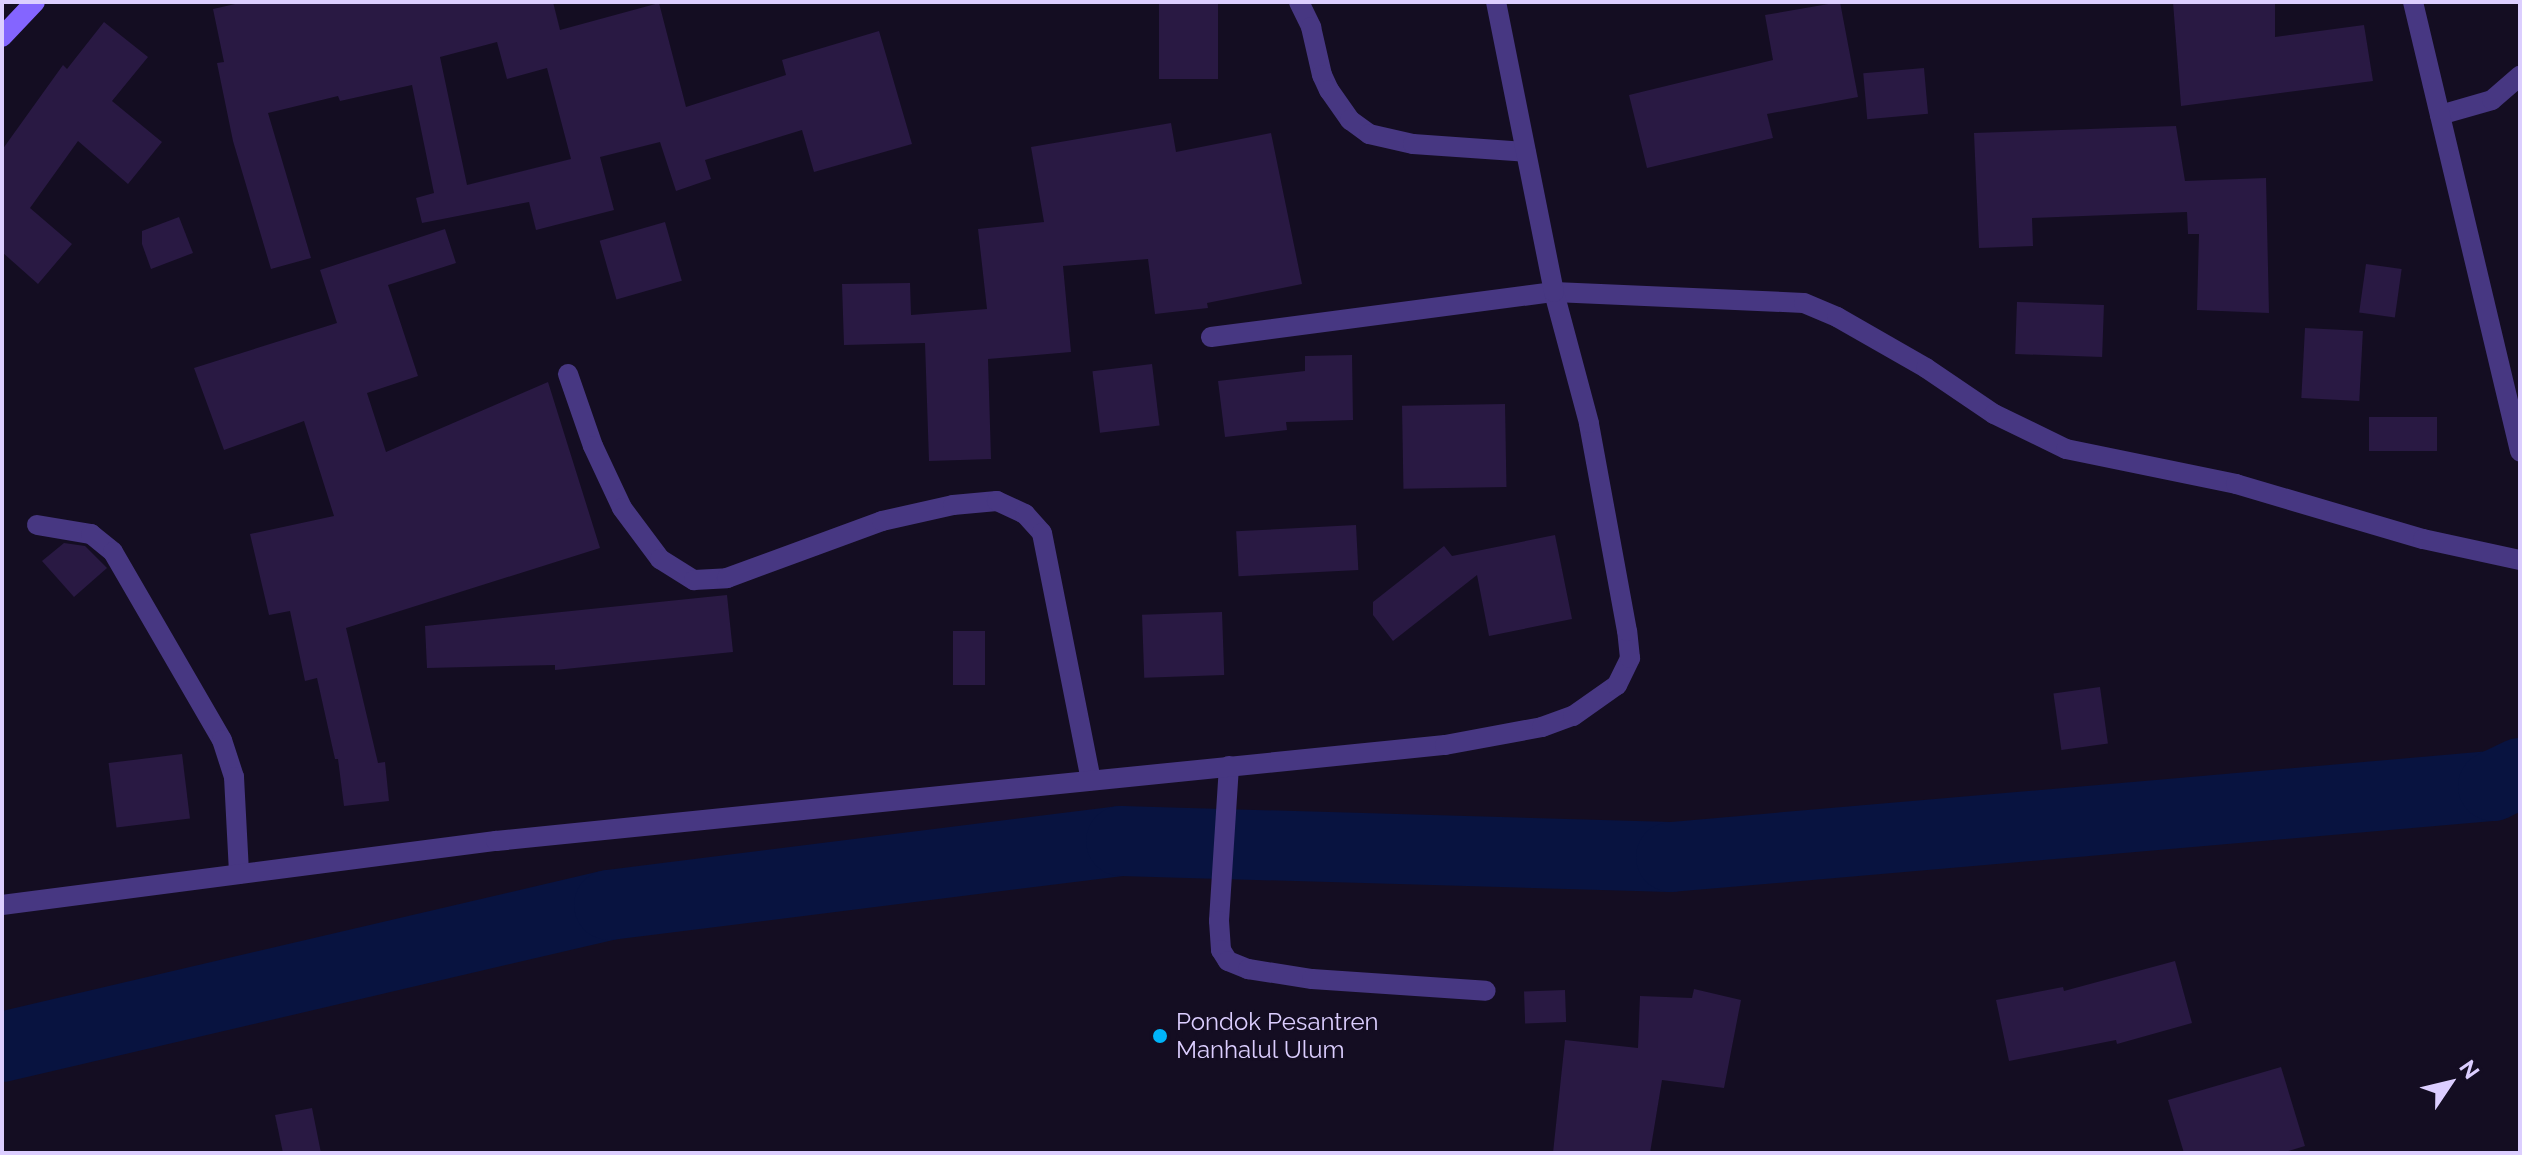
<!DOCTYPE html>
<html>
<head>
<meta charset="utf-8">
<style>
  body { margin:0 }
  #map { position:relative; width:2522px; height:1155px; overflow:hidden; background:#140d22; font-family:Raleway,sans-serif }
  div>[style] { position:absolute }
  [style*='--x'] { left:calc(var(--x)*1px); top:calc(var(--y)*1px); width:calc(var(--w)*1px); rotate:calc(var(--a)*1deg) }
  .river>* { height:70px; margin:-35px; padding:0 35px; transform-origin:35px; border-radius:35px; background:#081340 }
  .building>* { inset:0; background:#291943; transform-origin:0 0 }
  .minor>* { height:20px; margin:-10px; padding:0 10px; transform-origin:10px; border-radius:10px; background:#473782 }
  .tertiary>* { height:20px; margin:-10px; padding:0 10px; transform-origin:10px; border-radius:10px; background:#473782 }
  .secondary>* { height:20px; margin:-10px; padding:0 10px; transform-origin:10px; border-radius:10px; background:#8465ff }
  .dots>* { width:22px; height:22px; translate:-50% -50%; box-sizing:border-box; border:4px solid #140d22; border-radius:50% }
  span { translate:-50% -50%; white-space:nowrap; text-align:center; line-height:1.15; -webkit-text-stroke:6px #140d22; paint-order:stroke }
  .poi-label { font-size:24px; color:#dcceff }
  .left { translate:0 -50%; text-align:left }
  .frame { position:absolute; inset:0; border:4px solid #dcceff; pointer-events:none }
  .north { position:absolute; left:2410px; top:1043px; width:80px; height:80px; -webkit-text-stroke:6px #140d22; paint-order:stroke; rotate:55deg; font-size:22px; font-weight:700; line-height:32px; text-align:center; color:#dcceff }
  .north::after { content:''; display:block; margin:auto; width:28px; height:36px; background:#dcceff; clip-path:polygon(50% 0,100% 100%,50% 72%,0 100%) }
</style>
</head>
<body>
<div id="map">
  <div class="river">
    <div style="--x:2;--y:1047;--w:623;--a:-13.17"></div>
    <div style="--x:609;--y:905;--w:516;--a:-7.13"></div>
    <div style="--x:1121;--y:841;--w:550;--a:1.67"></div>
    <div style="--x:1671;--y:857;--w:825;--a:-4.94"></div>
    <div style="--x:2493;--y:786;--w:30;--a:-26"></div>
  </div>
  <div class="building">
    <div style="clip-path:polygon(evenodd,244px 2px,553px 2px,560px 30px,659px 3px,686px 107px,786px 75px,782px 60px,879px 31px,912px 144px,814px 172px,802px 130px,705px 160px,711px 179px,676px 191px,660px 142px,600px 157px,614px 210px,536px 230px,529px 202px,422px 223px,416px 198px,434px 193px,412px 85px,340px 101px,338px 96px,268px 113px,311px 258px,271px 269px,233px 141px,217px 63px,224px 62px,213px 9px,244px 2px,497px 42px,507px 79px,547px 68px,571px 159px,467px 185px,440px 57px,497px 42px)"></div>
    <div style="left:1159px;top:2px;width:59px;height:77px"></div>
    <div style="clip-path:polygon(1840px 2px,1858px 97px,1767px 114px,1773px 138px,1647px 168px,1629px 95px,1773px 60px,1765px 15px)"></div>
    <div style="clip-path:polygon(2173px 2px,2275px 2px,2275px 37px,2364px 25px,2373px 81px,2181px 106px)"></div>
    <div style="clip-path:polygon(104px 22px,148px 57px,112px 101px,162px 142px,128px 184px,78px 141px,30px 208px,72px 244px,38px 284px,2px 252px,2px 150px,63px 65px,67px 69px)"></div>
    <div style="left:1924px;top:68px;width:46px;height:61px;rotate:85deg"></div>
    <div style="clip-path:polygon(1171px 123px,1176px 152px,1271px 133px,1302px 284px,1207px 303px,1208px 308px,1155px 314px,1148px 259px,1063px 266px,1071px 352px,988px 359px,991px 459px,929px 461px,925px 343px,844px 345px,842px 284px,910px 283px,911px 315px,987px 309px,978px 229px,1044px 222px,1031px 147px)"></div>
    <div style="clip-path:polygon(2176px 126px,2185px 181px,2266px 178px,2269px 313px,2197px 310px,2199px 234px,2188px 234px,2187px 212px,2032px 218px,2033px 246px,1979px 248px,1974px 133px)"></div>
    <div style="clip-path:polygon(179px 217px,193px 253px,151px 269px,142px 244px,142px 231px)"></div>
    <div style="left:665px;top:222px;width:61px;height:68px;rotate:74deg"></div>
    <div style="clip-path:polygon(445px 229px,456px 263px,388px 285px,418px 376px,367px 393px,386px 452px,548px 382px,600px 548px,346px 628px,378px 763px,385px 762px,389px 801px,344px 806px,338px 759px,335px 759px,317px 678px,305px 681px,290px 611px,269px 615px,250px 534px,334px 516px,304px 421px,224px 450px,194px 368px,337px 323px,320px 270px)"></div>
    <div style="left:2366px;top:264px;width:36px;height:49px;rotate:8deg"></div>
    <div style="left:2017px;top:302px;width:87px;height:52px;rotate:2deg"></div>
    <div style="left:2305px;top:328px;width:58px;height:70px;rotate:3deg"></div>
    <div style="clip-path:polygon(1352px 355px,1353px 420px,1286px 422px,1287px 430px,1225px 437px,1218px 381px,1305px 371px,1305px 356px)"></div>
    <div style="left:1152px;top:364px;width:62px;height:60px;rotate:83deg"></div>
    <div style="left:1505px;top:404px;width:83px;height:103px;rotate:89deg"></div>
    <div style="left:2369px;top:417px;width:68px;height:34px"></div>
    <div style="left:1356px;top:525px;width:45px;height:120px;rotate:87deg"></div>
    <div style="clip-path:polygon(1555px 535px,1572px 619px,1489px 636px,1477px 575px,1393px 641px,1373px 615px,1373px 602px,1444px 546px,1452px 556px)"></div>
    <div style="clip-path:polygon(64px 543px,85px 546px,107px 568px,74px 597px,42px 561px)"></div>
    <div style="clip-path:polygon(727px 595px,733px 652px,555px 670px,555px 665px,427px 668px,425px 626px)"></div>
    <div style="left:1222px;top:612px;width:63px;height:80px;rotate:88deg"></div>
    <div style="left:953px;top:631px;width:32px;height:54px"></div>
    <div style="left:2100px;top:687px;width:57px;height:47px;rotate:82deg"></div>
    <div style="left:182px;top:754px;width:65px;height:74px;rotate:83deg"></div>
    <div style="clip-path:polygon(2175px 961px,2192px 1023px,2117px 1044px,2116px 1040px,2009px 1061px,1996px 1000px,2063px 987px,2064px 991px)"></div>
    <div style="clip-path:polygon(1694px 989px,1741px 1000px,1724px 1088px,1662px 1080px,1650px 1153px,1553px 1153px,1565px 1040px,1638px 1048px,1640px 996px,1692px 998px)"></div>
    <div style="left:1565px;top:990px;width:32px;height:41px;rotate:88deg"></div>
    <div style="clip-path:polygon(2281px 1067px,2305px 1146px,2282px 1153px,2184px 1153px,2168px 1100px)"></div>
    <div style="clip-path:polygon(312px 1108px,321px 1153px,283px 1153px,275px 1115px)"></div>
  </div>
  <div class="minor">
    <div style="--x:1299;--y:2;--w:28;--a:64"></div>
    <div style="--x:1311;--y:27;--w:49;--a:77.1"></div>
    <div style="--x:1322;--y:75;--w:17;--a:65"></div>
    <div style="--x:1329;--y:90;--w:37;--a:55"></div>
    <div style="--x:1350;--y:120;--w:24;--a:36"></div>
    <div style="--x:1369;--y:134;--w:45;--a:12.8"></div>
    <div style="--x:1413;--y:144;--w:113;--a:4"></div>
    <div style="--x:2440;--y:115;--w:54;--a:-16.1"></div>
    <div style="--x:2492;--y:100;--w:37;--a:-41"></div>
    <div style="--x:1211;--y:337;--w:346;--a:-7.5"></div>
    <div style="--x:1554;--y:292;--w:250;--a:2.5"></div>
    <div style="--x:1804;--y:303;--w:36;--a:23"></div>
    <div style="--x:1837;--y:317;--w:103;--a:29.8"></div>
    <div style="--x:1926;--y:368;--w:82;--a:34.1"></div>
    <div style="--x:1994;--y:414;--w:80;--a:25.9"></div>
    <div style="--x:2066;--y:449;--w:174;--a:11.6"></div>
    <div style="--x:2236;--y:484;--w:195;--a:16.4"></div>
    <div style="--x:2423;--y:539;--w:99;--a:12.2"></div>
    <div style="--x:568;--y:374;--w:76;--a:70.9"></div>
    <div style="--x:593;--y:446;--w:68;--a:64.9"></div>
    <div style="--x:622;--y:508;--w:64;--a:53.3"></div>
    <div style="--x:660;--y:559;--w:40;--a:32"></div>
    <div style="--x:694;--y:580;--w:33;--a:-3"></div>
    <div style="--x:727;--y:578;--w:165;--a:-20.2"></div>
    <div style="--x:882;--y:521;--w:73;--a:-12.7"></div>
    <div style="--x:953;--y:505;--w:44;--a:-5.2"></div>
    <div style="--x:997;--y:501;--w:31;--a:25"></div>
    <div style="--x:1025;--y:514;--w:25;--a:48"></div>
    <div style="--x:1042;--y:533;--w:252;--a:78.8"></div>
    <div style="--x:37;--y:525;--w:55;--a:9.5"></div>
    <div style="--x:91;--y:534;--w:28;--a:39"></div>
    <div style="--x:113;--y:552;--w:217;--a:59.9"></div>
    <div style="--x:222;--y:740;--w:39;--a:72"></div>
    <div style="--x:234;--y:777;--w:97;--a:87"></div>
    <div style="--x:1229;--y:766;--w:155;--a:93.7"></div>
    <div style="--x:1219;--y:921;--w:29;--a:86"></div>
    <div style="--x:1221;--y:950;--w:13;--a:58"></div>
    <div style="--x:1228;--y:961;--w:22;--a:22"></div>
    <div style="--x:1248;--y:969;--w:65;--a:8.9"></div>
    <div style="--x:1312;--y:979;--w:174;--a:3.9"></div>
    <div style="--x:2;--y:905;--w:498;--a:-7.4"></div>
    <div style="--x:496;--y:841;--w:954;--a:-5.78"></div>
    <div style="--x:1445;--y:745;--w:99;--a:-10.5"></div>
    <div style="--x:1542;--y:727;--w:33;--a:-20"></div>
    <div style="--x:1573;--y:716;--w:54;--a:-35.2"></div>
    <div style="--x:1617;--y:685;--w:30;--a:-64"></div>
    <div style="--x:1630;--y:658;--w:27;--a:-96"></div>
    <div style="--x:1627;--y:631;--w:211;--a:-100.4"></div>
    <div style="--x:1589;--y:423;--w:136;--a:-105"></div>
    <div style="--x:1554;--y:292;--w:296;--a:-101.3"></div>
  </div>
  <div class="tertiary">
    <div style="--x:2413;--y:2;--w:462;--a:76.6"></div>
  </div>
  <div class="secondary">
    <div style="--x:2;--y:37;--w:48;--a:-46.7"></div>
  </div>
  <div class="dots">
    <div style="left:1160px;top:1036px;background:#00b4f9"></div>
  </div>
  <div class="poi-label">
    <span class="left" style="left:1176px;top:1036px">Pondok Pesantren<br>Manhalul Ulum</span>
  </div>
  <div class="frame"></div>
  <div class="north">N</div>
</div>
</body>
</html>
